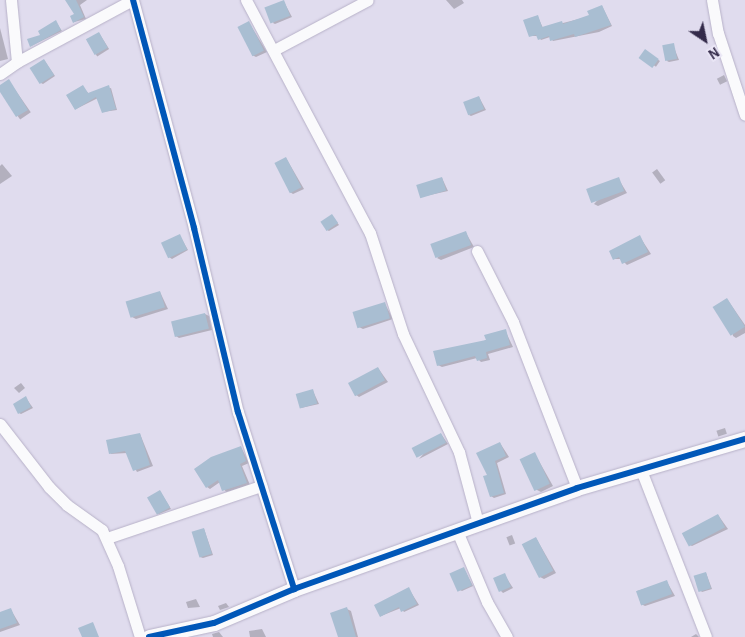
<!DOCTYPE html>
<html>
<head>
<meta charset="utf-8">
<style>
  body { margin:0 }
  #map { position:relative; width:745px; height:637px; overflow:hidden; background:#e0dcee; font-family:"Alegreya Sans",sans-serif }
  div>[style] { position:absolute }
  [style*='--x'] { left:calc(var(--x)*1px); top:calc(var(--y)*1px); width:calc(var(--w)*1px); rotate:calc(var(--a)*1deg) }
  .shadow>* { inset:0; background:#0003; transform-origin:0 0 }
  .building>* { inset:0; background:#a9bed2; transform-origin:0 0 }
  .roads { filter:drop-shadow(0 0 1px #b7b1c8) drop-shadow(0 0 1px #b7b1c8) }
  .street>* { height:11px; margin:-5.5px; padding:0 5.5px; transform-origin:5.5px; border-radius:5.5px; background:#fafafc }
  .secondary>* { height:15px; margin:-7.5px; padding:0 7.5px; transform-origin:7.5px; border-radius:7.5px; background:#fafafc }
  .cycleway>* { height:6px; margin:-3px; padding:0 3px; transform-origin:3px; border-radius:3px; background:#0057b8 }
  span { translate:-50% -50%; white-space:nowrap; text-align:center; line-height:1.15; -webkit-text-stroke:5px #e9e5f5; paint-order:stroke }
  .north { position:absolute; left:680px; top:15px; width:50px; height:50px; -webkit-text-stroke:4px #e9e5f5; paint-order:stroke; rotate:146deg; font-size:14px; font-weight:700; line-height:20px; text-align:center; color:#342b4a }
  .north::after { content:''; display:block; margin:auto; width:18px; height:22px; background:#342b4a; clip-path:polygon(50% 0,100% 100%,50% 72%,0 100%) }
</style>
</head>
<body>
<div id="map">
  <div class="shadow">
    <div style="clip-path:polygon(67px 0,87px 0,80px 5px,86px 19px,74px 22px,76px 15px)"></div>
    <div style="clip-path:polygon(446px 0,462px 0,464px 3px,454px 9px)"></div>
    <div style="clip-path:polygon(284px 2px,292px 17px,275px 24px,273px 23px)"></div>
    <div style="clip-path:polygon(602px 6px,612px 26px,599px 32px,553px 41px,550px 37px,541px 40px,538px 36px,530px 36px,538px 17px,543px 28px,591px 16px)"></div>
    <div style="clip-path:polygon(56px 22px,62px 31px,31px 46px,42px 35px)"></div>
    <div style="clip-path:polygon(249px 23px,267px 52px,256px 57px,252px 55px)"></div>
    <div style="clip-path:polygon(0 28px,8px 59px,0 61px)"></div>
    <div style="left:99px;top:33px;width:19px;height:14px;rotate:58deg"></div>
    <div style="clip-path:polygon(673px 45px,679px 60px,669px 62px,667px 61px)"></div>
    <div style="left:645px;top:51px;width:18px;height:7px;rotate:34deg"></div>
    <div style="clip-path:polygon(44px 60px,55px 76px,43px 84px,41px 83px)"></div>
    <div style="left:724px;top:75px;width:7px;height:8px;rotate:63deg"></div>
    <div style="left:9px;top:81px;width:38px;height:13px;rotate:55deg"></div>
    <div style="clip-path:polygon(83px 87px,89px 94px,111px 88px,117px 110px,103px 112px,98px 98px,76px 109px)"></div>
    <div style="clip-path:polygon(479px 97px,486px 110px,471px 116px,469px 115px)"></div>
    <div style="clip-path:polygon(286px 158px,304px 189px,293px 194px,290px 192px)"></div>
    <div style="clip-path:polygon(2px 164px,12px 176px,0 184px,0 166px)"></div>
    <div style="left:657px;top:169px;width:14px;height:6px;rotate:54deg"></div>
    <div style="clip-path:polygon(442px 178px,448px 191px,421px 197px)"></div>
    <div style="clip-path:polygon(618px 178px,627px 193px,598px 206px,594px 204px)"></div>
    <div style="clip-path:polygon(332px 216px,339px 225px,329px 231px,327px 230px)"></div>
    <div style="clip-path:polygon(466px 233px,474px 247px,441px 260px,437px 258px)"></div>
    <div style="clip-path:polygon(180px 236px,188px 250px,172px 259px,169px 257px)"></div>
    <div style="clip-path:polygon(640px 237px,651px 254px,627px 265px,621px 259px,614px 259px)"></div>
    <div style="clip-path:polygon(160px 292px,168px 309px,136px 319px,132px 317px)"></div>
    <div style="clip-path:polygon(727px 299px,745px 325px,745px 333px,736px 338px,733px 336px)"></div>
    <div style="clip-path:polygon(385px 304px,393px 319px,363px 329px,359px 327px)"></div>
    <div style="clip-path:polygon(205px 314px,209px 316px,212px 330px,179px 338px,176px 336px)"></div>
    <div style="clip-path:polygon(505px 330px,513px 347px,488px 354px,490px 360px,481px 362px,477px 358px,442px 367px,438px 365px)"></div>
    <div style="clip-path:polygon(378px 368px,388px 382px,359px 397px,355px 394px)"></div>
    <div style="clip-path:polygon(21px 383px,25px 388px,19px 393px,14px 388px)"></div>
    <div style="clip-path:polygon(313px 391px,319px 404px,301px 408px)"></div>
    <div style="clip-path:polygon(26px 398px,33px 408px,21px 414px,19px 413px)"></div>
    <div style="left:725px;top:428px;width:6px;height:9px;rotate:72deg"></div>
    <div style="clip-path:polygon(140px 434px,153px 466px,137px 472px,127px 453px,110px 454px)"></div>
    <div style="clip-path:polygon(441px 434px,448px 444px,419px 459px)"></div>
    <div style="clip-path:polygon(500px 443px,509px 457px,497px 463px,506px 494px,494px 498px,491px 496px,488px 476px)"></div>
    <div style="clip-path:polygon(241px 447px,249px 463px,242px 466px,250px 485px,226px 492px,220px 482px,210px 489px,207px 487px)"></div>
    <div style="clip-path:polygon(535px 454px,553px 486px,541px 492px,537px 490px)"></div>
    <div style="clip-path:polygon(160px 491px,171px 509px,159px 514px,157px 513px)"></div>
    <div style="clip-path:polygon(718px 515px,728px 529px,692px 546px,688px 544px)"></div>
    <div style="clip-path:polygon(204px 529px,213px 555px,203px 558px,200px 557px)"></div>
    <div style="left:512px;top:535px;width:9px;height:6px;rotate:69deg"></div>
    <div style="clip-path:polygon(536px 538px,556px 573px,544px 579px,540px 577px)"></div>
    <div style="clip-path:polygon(464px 569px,473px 586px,462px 591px,460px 590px)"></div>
    <div style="clip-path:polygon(706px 573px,712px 589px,702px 592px,700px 590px)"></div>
    <div style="clip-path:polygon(504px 574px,513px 588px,503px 593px,501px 591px)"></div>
    <div style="clip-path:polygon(667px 582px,675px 596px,645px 606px,641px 604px,637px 591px)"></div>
    <div style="clip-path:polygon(409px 589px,419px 605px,404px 612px,401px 608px,381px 616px)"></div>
    <div style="clip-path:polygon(196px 599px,200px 607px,188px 608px,186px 602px)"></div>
    <div style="clip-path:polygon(226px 603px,229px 607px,220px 610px,218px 606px)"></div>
    <div style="clip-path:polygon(347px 609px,351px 611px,358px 637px,339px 637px)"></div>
    <div style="clip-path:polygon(11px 610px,20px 625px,0 632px,0 614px)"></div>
    <div style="clip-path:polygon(262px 629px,266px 637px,250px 637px,249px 631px)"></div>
    <div style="clip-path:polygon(219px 632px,223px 637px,213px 637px,212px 634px)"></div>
    <div style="clip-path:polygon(696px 634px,699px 637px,691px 637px)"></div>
  </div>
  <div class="building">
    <div style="clip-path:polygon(65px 0,76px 0,84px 17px,73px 23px,70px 16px,74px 14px)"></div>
    <div style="left:284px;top:0;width:17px;height:21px;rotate:69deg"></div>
    <div style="clip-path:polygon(602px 5px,611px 25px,575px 37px,574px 34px,550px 41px,549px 36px,538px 40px,536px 35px,529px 37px,523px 20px,538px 15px,542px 27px,562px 21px,563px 24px,589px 15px,587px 11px)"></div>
    <div style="clip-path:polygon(56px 20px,61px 30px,30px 47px,27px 39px,40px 35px,38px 31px)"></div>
    <div style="left:249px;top:21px;width:33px;height:13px;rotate:63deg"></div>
    <div style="left:99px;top:32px;width:18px;height:15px;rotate:61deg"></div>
    <div style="left:674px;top:43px;width:16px;height:12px;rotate:79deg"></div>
    <div style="left:645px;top:49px;width:17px;height:11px;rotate:36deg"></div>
    <div style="left:44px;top:59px;width:19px;height:17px;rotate:58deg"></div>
    <div style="clip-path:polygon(9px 79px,28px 110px,16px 117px,0 92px,0 85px)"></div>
    <div style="clip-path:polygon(83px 85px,88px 93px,109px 85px,116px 109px,102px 113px,96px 97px,75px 110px,66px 95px)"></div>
    <div style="left:479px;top:96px;width:14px;height:17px;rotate:69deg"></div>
    <div style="left:286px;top:157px;width:34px;height:13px;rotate:63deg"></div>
    <div style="left:442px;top:177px;width:14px;height:27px;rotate:73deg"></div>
    <div style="left:619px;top:177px;width:15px;height:35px;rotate:70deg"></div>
    <div style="left:332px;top:214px;width:11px;height:14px;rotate:56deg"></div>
    <div style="left:466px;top:231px;width:15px;height:38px;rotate:70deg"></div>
    <div style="left:180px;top:234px;width:17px;height:21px;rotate:65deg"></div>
    <div style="clip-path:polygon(640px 235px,648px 252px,622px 264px,619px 257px,613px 260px,609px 251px)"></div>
    <div style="left:160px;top:291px;width:17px;height:36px;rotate:73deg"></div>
    <div style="left:727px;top:298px;width:34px;height:17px;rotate:58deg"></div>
    <div style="left:385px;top:302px;width:17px;height:34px;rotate:73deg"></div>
    <div style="left:205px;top:313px;width:16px;height:35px;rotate:76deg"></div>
    <div style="clip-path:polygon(506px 329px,510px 345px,486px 352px,487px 358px,477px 361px,475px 356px,437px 366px,433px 351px,486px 340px,484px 335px)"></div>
    <div style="left:378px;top:367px;width:15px;height:34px;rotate:62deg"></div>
    <div style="left:313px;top:389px;width:15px;height:18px;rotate:74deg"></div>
    <div style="clip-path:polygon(26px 396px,31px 407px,18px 414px,13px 404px)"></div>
    <div style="clip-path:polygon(140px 433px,150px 465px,133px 471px,125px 451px,109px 454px,106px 440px)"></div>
    <div style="left:441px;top:433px;width:11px;height:33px;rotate:63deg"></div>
    <div style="clip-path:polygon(500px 442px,506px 456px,495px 461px,504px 493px,490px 497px,483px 476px,487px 475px,476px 453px)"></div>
    <div style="clip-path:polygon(241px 446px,246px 461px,240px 464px,247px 483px,222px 491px,218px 480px,206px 488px,194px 469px,211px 457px)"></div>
    <div style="left:535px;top:452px;width:35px;height:17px;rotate:65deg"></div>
    <div style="left:160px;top:490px;width:20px;height:15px;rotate:60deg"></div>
    <div style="left:718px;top:514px;width:15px;height:41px;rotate:62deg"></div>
    <div style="left:204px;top:528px;width:27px;height:13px;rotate:73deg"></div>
    <div style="left:536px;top:537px;width:38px;height:16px;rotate:63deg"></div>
    <div style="left:464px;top:567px;width:20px;height:16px;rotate:66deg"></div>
    <div style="left:706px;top:572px;width:17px;height:13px;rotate:73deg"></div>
    <div style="left:505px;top:573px;width:15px;height:13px;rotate:67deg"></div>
    <div style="left:667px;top:580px;width:15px;height:33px;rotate:70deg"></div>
    <div style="clip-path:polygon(409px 587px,417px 604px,401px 612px,399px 607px,380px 617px,374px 605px)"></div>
    <div style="clip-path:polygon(347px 607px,356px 637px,338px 637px,330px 613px)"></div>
    <div style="clip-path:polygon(11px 608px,17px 623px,0 629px,0 612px)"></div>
    <div style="clip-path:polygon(93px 622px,99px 637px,82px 637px,78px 628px)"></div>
  </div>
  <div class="roads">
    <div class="street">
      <div style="--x:11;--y:0;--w:62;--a:84.5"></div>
      <div style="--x:133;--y:0;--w:236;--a:75"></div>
      <div style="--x:194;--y:228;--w:189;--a:76.6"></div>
      <div style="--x:238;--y:412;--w:186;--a:72.4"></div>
      <div style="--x:246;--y:0;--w:264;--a:62"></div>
      <div style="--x:370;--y:233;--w:106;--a:71.9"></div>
      <div style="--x:403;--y:334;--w:131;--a:64.6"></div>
      <div style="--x:459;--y:452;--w:73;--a:75"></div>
      <div style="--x:712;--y:0;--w:34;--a:80"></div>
      <div style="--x:718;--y:33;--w:86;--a:71.8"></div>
      <div style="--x:274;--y:50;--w:106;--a:-28"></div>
      <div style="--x:0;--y:74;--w:21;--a:-35"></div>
      <div style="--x:17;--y:62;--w:131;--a:-28.3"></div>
      <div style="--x:477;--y:251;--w:80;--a:63.1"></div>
      <div style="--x:513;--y:322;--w:178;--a:68.9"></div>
      <div style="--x:0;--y:424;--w:80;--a:52.1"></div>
      <div style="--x:49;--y:487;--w:25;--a:45"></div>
      <div style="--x:67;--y:505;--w:43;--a:35.5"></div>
      <div style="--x:102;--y:530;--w:39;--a:66"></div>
      <div style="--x:118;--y:566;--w:74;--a:72.8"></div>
      <div style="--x:641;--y:470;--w:179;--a:68.7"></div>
      <div style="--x:457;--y:531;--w:77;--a:67.1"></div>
      <div style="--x:487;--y:602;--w:40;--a:60.3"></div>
      <div style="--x:107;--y:538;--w:163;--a:-18.7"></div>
    </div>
    <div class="secondary">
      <div style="--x:149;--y:637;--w:66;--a:-12.2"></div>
      <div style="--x:214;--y:623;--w:87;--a:-23"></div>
      <div style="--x:294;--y:589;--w:300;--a:-19.6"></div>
      <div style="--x:577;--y:488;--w:175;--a:-16.3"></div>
    </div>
  </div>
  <div class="cycleway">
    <div style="--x:133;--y:0;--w:236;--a:75"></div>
    <div style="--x:194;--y:228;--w:189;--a:76.6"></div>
    <div style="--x:238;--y:412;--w:186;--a:72.4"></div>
    <div style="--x:149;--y:637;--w:66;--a:-12.2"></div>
    <div style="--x:214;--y:623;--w:87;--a:-23"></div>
    <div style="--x:294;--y:589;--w:300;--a:-19.6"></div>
    <div style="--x:577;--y:488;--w:175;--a:-16.3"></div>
  </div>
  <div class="north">N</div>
</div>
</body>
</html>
